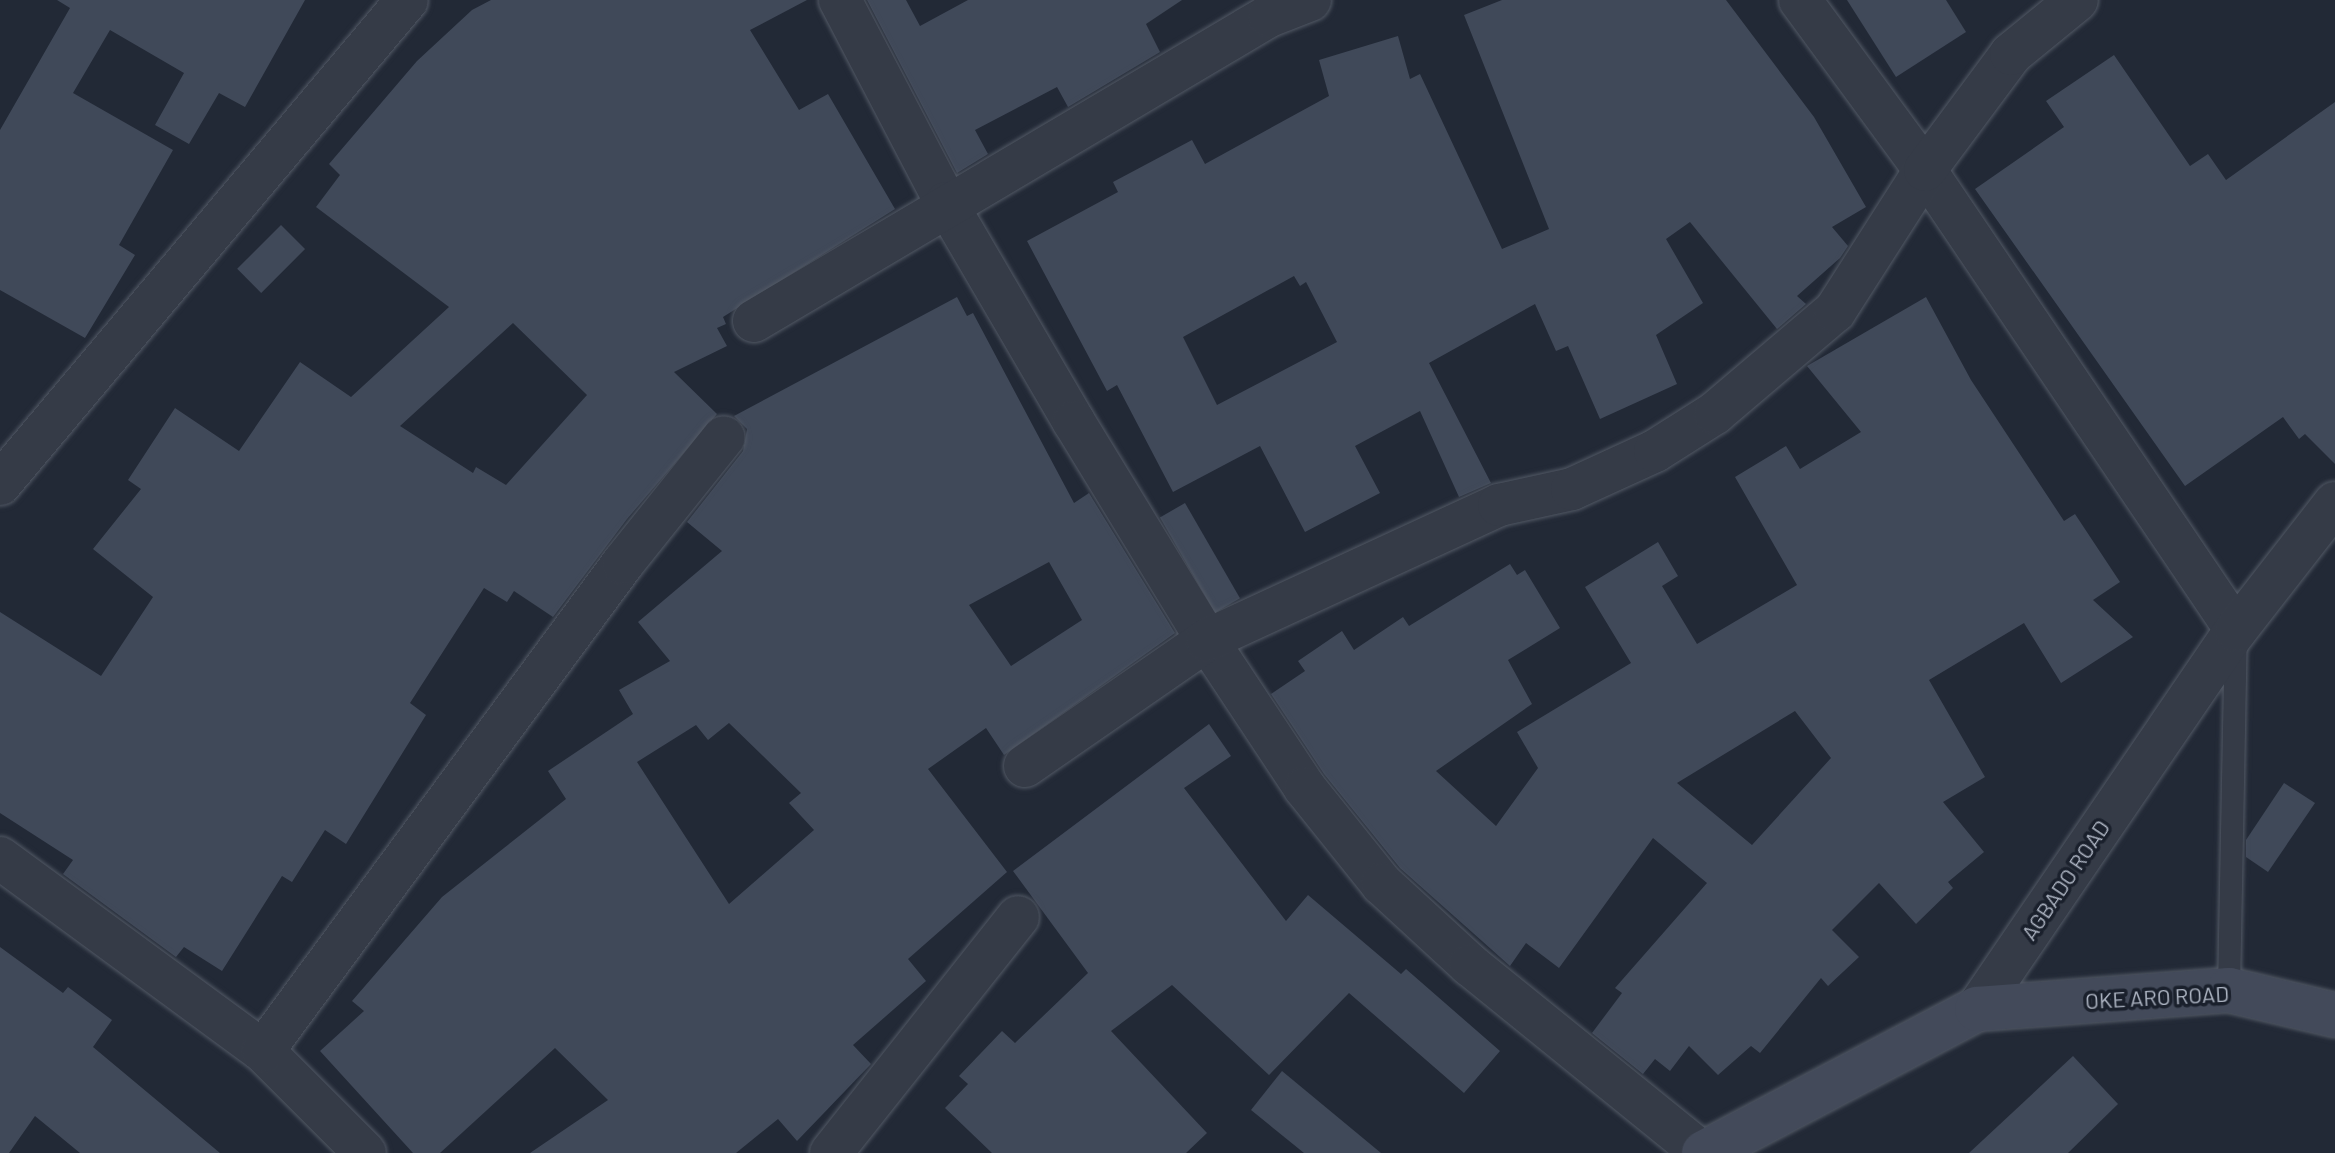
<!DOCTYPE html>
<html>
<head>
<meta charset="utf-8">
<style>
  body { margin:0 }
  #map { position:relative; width:2335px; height:1153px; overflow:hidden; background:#222936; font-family:Barlow,sans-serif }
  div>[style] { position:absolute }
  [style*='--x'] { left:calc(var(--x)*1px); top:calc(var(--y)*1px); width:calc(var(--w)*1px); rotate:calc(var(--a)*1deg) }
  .building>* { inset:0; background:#404959; transform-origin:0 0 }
  .roads { filter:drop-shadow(0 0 2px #525965) drop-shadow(0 0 2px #525965) }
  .lane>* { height:22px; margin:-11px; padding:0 11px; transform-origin:11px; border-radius:11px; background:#353b47 }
  .street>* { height:42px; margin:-21px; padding:0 21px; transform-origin:21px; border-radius:21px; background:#353b47 }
  .secondary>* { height:44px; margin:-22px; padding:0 22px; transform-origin:22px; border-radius:22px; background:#434a5a }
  span { translate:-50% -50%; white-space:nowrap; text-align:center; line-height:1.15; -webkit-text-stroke:7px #1a202c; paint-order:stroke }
  .street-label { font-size:22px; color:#afb6c4 }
</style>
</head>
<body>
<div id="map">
  <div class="building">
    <div style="clip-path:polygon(57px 0,305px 0,245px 107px,219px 93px,189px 144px,155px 125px,184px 73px,110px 30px,73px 93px,173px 150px,119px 245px,135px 255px,85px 338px,0 290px,0 130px,70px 8px)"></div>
    <div style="clip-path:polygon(evenodd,491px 0,807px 0,750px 30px,799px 110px,828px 94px,895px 209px,723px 317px,726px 324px,717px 328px,727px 346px,674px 372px,717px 414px,627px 519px,553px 617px,514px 591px,507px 602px,484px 588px,410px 703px,426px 715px,346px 844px,325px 830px,292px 882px,282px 876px,222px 971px,184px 947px,176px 957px,63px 874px,73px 860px,0 813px,0 612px,101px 676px,153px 597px,93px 549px,141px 489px,128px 480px,175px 408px,239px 451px,300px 362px,351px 397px,449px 307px,316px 207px,340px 175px,329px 164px,417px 61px,472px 10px,491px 0,513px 323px,587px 395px,506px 485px,476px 467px,473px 473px,400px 426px,513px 323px)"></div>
    <div style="clip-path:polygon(867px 0,906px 0,920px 26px,968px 0,1182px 0,1146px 24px,1160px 52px,1068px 107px,1057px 87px,975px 130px,988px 154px,957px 173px)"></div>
    <div style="clip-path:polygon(evenodd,1502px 0,1726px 0,1814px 117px,1866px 207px,1832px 227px,1848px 246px,1840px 258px,1797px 296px,1806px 304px,1777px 329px,1690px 222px,1666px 239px,1703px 303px,1656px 335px,1677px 384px,1600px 419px,1568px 346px,1556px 351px,1535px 304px,1429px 363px,1491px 483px,1459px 497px,1420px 411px,1355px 446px,1380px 493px,1305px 532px,1260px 446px,1173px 492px,1117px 385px,1107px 391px,1027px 241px,1118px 192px,1113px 182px,1192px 140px,1205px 164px,1329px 96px,1319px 60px,1398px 36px,1410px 79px,1420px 74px,1502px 249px,1549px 229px,1464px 15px,1502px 0,1294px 276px,1300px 286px,1306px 282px,1337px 342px,1217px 405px,1183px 337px,1294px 276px)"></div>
    <div style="clip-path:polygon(1847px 0,1946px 0,1966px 32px,1896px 77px)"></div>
    <div style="clip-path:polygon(2114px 55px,2190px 166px,2208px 154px,2226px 180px,2335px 102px,2335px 464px,2305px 434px,2299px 439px,2283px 417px,2185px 486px,1975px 189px,2064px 127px,2046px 101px)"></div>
    <div style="left:281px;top:225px;width:34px;height:62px;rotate:45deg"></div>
    <div style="clip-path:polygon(evenodd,957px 297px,967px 316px,973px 313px,1074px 503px,1089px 493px,1175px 633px,1004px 755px,986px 728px,928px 769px,1007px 872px,908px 959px,926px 981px,853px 1045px,871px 1064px,797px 1141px,778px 1119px,736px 1153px,530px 1153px,608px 1100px,555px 1048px,440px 1153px,413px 1153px,320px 1051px,364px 1011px,352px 1001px,442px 897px,566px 799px,548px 771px,633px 714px,619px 690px,670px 661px,638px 622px,722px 551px,687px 522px,743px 451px,747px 429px,734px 416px,957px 297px,1049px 562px,1082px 620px,1011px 666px,969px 605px,1049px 562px,957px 297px,729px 723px,801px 793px,789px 803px,814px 830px,729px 904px,637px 762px,696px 725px,708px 740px,729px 723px)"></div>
    <div style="clip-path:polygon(evenodd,1926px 297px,1971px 380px,2064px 521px,2075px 514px,2120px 582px,2093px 600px,2133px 637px,2061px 683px,2024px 623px,1929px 680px,1985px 777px,1943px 802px,1984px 852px,1948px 882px,1953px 888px,1916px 924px,1879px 883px,1832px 930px,1859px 957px,1828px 986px,1821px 978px,1760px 1053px,1751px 1046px,1718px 1075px,1689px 1046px,1670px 1071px,1655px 1059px,1643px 1074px,1592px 1033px,1622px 993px,1615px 988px,1707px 883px,1653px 838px,1559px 968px,1526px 943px,1510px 966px,1400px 868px,1324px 774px,1271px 694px,1305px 671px,1298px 661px,1342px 631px,1354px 650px,1403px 617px,1409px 626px,1510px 564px,1517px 575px,1525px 570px,1560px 628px,1508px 660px,1532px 704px,1436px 771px,1496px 826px,1538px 768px,1517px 732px,1631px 663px,1585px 587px,1658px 542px,1678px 576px,1662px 586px,1697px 644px,1797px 585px,1735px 477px,1786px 446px,1800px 469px,1861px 432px,1807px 366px,1926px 297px,1795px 711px,1831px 758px,1752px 845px,1677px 783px,1795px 711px)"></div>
    <div style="left:1185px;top:503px;width:110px;height:29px;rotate:60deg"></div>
    <div style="clip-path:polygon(1209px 724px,1231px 756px,1184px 788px,1286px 921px,1308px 895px,1401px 974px,1406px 969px,1500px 1051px,1464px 1093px,1349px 993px,1269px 1075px,1172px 985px,1111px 1031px,1207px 1133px,1186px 1153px,992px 1153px,945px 1108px,968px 1084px,959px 1076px,1002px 1031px,1015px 1043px,1088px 973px,1013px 871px)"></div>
    <div style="clip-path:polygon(2284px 783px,2315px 803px,2268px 872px,2246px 857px,2246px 840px)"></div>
    <div style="clip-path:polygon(0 947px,63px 993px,68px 987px,112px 1020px,93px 1047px,220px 1153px,80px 1153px,35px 1116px,9px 1153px,0 1153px)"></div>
    <div style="clip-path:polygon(2073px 1056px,2118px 1104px,2068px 1153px,1969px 1153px)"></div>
    <div style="clip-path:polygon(1282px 1071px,1381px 1153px,1304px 1153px,1251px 1110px)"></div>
  </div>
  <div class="roads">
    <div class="lane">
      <div style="--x:2229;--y:990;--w:351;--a:-88.9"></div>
    </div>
    <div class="street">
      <div style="--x:840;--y:0;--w:229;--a:62.4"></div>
      <div style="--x:946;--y:203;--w:254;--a:59.7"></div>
      <div style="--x:1074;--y:422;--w:255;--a:58.6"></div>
      <div style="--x:1207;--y:640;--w:178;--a:56.5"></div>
      <div style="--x:1305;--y:788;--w:123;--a:51.3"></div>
      <div style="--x:1382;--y:884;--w:120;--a:42.6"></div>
      <div style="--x:1470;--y:965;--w:299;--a:39"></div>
      <div style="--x:1800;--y:0;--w:211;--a:53.7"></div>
      <div style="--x:1925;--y:170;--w:555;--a:55.94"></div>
      <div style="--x:754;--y:321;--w:599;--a:-30.64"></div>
      <div style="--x:1269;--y:16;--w:44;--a:-21.3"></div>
      <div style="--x:0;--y:484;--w:632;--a:-49.94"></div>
      <div style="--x:1025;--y:766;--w:221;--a:-34.7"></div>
      <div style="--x:1207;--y:640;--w:322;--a:-24.8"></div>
      <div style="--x:1499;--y:505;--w:75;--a:-12.4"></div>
      <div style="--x:1572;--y:489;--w:91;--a:-24.6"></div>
      <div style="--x:1655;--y:451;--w:71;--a:-32.3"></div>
      <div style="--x:1715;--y:413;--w:157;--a:-40.4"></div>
      <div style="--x:1835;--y:311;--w:167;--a:-57.4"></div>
      <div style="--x:1925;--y:170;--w:144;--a:-53.4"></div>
      <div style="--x:2011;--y:54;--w:85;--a:-39.3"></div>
      <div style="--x:0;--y:858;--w:326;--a:36.3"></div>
      <div style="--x:263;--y:1051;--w:144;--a:45"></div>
      <div style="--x:1977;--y:1009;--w:459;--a:-55.7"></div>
      <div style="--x:2236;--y:630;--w:161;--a:-52.1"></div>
      <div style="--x:263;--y:1051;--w:606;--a:-53.58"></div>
      <div style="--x:623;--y:563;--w:161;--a:-51.3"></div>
      <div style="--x:831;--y:1153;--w:301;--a:-51.6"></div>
    </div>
    <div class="secondary">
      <div style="--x:1704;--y:1153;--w:309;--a:-27.8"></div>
      <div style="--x:1977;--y:1009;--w:253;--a:-4.3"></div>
      <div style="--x:2229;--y:990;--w:109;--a:13.3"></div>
    </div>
  </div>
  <div class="street-label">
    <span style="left:2065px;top:880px;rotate:-56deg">AGBADO ROAD</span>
    <span style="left:2157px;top:997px;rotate:-3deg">OKE ARO ROAD</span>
  </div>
</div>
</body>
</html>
